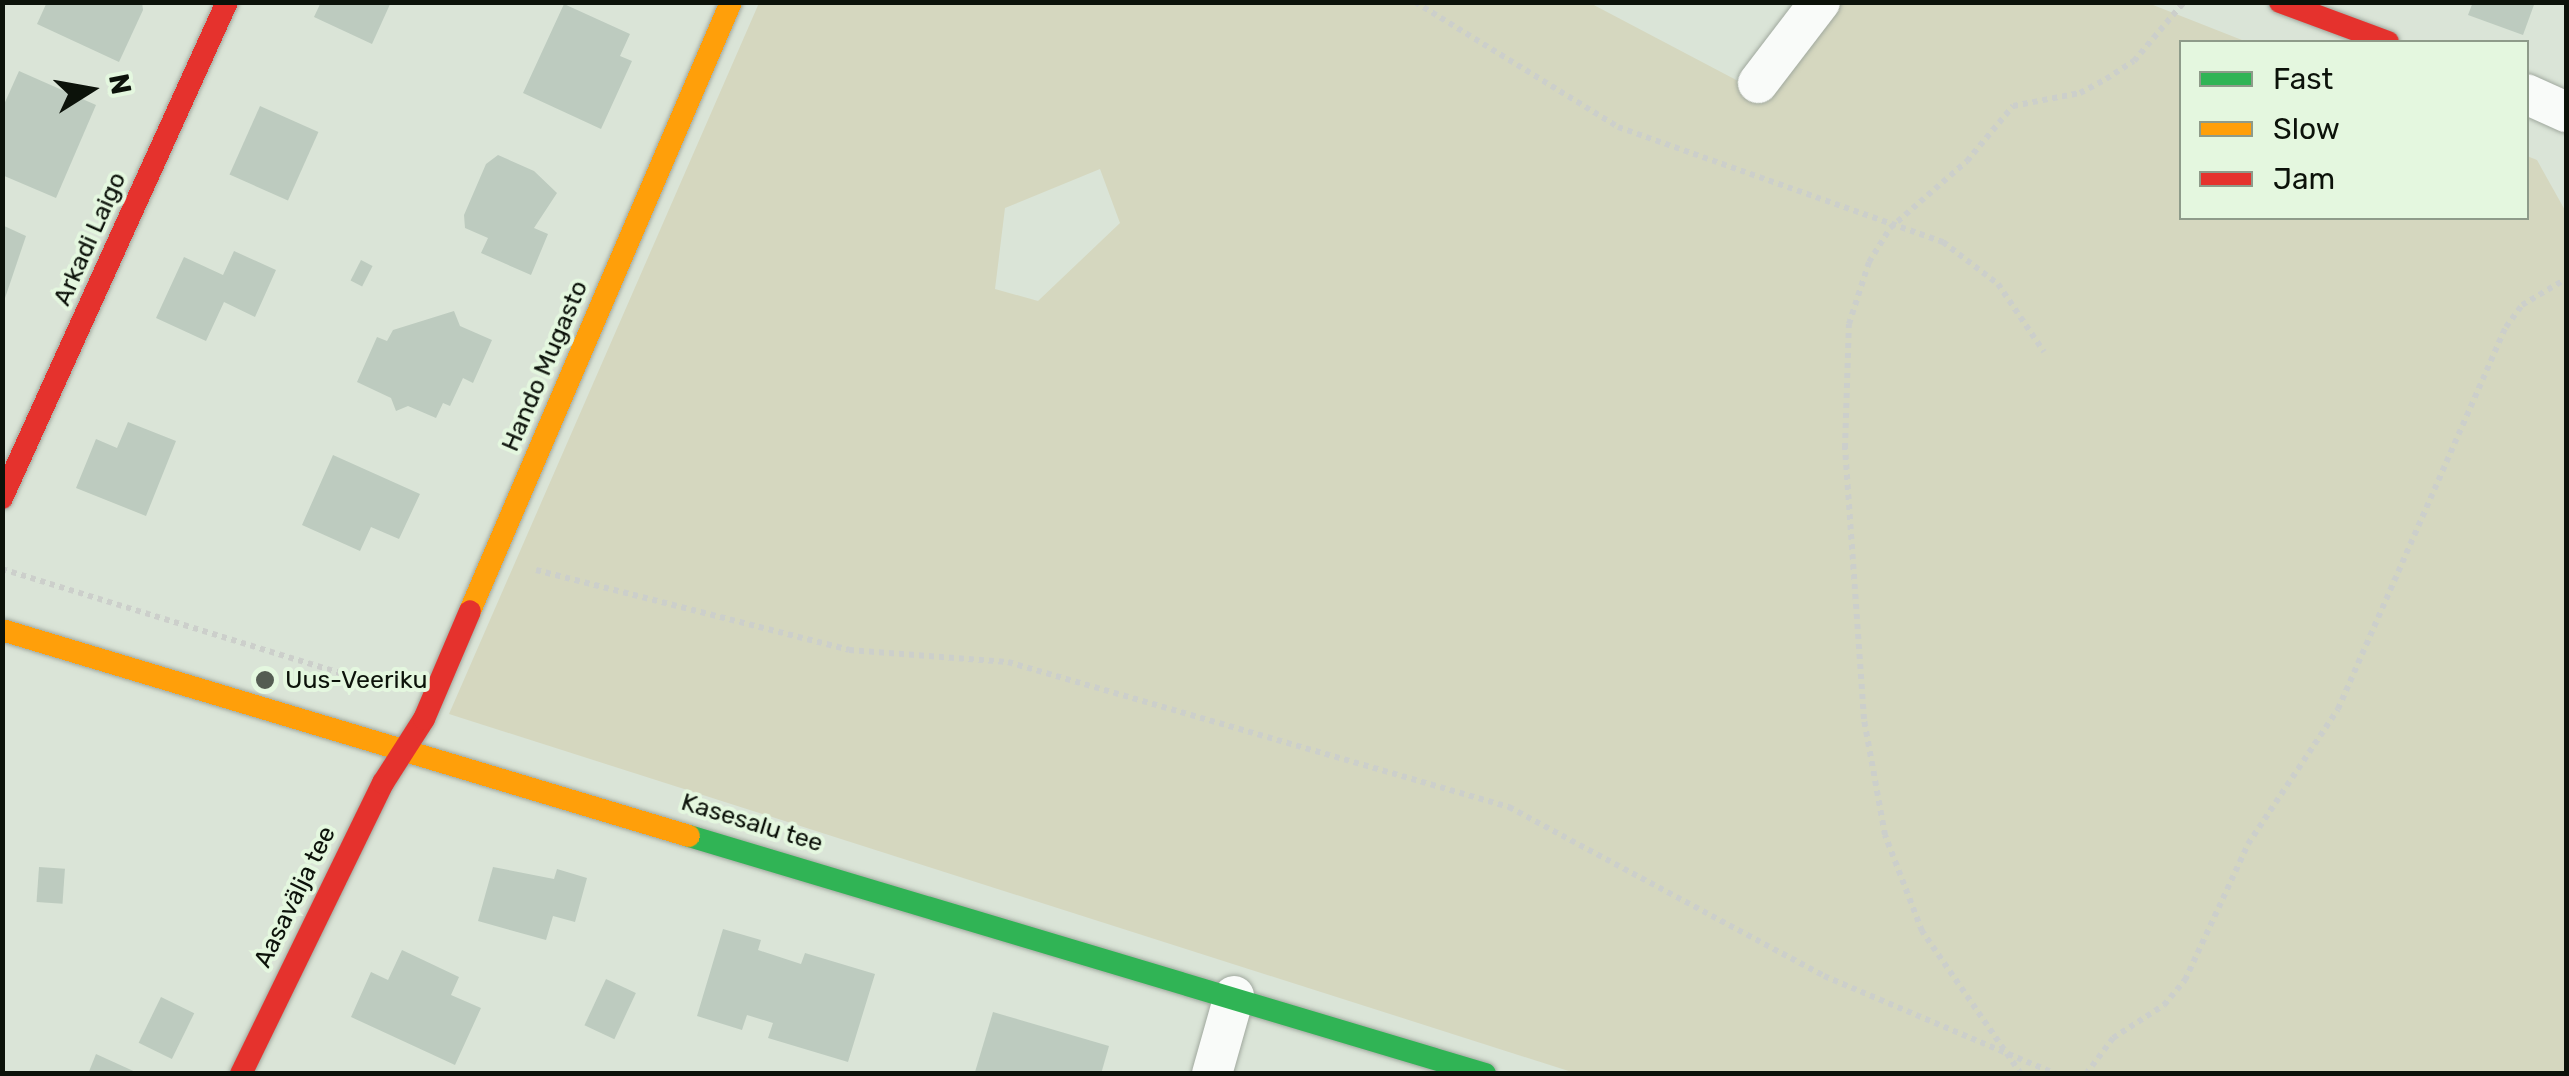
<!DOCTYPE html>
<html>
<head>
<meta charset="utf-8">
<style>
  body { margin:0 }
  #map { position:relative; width:2569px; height:1076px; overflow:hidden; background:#dae4d7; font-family:Rubik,sans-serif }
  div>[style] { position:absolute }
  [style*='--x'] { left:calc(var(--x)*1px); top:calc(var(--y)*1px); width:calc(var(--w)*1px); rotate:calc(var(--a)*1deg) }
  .green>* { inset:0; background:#d5d7bf }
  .building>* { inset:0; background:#bdcbbf; transform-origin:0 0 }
  .path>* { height:6px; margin-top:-3px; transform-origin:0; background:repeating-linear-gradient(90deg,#cccfcb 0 5px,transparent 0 10px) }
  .roads { filter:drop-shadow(0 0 2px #a0a89e) drop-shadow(0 0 2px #a0a89e) }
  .street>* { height:40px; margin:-20px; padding:0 20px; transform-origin:20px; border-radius:20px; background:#f9fbf9 }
  .fast>* { height:22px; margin:-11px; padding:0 11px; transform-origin:11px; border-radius:11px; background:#30b455 }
  .slow>* { height:22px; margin:-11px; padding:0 11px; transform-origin:11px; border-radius:11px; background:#ff9f0a }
  .jam>* { height:22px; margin:-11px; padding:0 11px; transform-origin:11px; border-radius:11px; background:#e5322d }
  .dots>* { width:28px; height:28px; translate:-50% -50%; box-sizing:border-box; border:5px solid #e4f7df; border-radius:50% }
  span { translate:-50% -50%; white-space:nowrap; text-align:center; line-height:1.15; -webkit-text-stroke:8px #e4f7df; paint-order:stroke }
  .street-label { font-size:25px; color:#0c120a }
  .poi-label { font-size:25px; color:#0c120a }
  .left { translate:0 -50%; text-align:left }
  .frame { position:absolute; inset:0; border:5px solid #0c120a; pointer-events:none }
  .legend { position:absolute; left:2179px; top:40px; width:350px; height:180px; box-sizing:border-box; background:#e4f7df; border:2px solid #8e9b8a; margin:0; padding:12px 18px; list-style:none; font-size:30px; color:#0c120a }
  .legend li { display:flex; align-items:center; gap:20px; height:50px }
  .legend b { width:50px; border:2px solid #8e9b8a }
  .north { position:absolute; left:40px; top:40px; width:100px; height:100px; -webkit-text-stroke:8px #e4f7df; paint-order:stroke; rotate:79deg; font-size:28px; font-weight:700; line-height:40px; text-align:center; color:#0c120a }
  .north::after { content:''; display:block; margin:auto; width:35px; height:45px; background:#0c120a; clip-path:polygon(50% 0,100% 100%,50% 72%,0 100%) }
</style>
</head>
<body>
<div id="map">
  <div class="green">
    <div style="clip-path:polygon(evenodd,759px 3px,1590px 3px,1740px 82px,1803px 3px,2148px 3px,2247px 42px,2182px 42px,2182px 218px,2526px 218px,2527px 156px,2537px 160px,2566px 212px,2566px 1073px,1575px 1073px,449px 714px,759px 3px,1100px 169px,1120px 223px,1038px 301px,995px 289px,1005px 208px,1100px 169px)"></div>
  </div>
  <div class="building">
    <div style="clip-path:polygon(47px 2px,142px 2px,143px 10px,119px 62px,37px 24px)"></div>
    <div style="clip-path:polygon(321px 2px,391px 2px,372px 44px,314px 17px)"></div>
    <div style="clip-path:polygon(2473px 2px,2535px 2px,2523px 35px,2468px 15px)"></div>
    <div style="clip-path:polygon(564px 4px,630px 34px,620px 56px,632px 61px,601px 129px,523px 93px)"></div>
    <div style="clip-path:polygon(19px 71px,96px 105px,56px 198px,2px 175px,2px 109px)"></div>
    <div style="left:260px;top:106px;width:64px;height:75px;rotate:24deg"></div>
    <div style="clip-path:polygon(498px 155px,534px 171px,557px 193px,534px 228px,548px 234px,531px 275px,481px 253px,488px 238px,465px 228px,464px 215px,486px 164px)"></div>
    <div style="clip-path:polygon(2px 225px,26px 236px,2px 307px)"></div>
    <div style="clip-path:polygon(234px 251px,276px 270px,255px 317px,224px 302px,206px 341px,156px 318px,184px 257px,223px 275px)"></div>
    <div style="left:361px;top:260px;width:13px;height:23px;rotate:27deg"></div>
    <div style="clip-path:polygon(454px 311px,460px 326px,492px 340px,473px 383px,463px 378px,450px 406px,443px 403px,436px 418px,408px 406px,396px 411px,391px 398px,357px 382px,377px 337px,387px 341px,393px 330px)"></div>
    <div style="clip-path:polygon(128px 422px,176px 441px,146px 516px,76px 488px,96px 439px,117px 448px)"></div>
    <div style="clip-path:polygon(333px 455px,420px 494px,399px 539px,371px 527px,360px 551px,302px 525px)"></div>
    <div style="left:39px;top:867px;width:26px;height:35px;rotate:4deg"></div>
    <div style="clip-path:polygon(493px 867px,554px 879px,557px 869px,587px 878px,575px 922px,553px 916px,546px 940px,478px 921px)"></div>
    <div style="clip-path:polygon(723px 929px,761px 940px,758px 950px,801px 964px,805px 953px,875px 974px,848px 1062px,768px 1038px,773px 1023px,747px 1015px,742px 1030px,697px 1016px)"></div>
    <div style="clip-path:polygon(402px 950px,459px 977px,451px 995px,481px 1008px,455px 1065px,351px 1017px,371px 972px,388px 980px)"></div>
    <div style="left:606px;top:979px;width:33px;height:51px;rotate:25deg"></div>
    <div style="left:161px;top:997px;width:37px;height:51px;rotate:26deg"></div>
    <div style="clip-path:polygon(993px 1012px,1109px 1046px,1101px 1074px,975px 1072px)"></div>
    <div style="clip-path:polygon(96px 1054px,140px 1074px,88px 1074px)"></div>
  </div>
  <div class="path">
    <div style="--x:1415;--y:2;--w:238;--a:31.6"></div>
    <div style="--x:1618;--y:127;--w:345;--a:19.5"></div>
    <div style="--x:1943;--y:242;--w:69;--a:37.4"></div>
    <div style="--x:1998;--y:284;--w:82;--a:55.9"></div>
    <div style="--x:2;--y:569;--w:380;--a:17.1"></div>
    <div style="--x:365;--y:681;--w:28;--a:-6"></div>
    <div style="--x:536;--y:570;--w:323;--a:14.3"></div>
    <div style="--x:849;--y:650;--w:159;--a:4.3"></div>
    <div style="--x:1008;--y:662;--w:522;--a:16.14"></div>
    <div style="--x:1509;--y:807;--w:357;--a:28.2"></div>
    <div style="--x:1824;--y:976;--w:252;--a:22.9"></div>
    <div style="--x:2021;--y:1074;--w:174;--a:-124.7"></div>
    <div style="--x:1922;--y:931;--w:103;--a:-111.1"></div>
    <div style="--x:1885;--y:835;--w:118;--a:-100.3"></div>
    <div style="--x:1864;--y:719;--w:272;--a:-94"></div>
    <div style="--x:1845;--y:448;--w:124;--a:-88.2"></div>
    <div style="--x:1849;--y:324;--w:65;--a:-72.1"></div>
    <div style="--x:1869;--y:262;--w:40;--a:-58"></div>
    <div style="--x:1890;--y:228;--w:102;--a:-41"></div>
    <div style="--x:1967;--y:161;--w:72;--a:-50.1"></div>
    <div style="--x:2013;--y:106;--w:68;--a:-11"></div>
    <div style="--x:2080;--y:93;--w:30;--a:-28"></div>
    <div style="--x:2106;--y:79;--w:33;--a:-33"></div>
    <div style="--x:2134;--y:61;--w:77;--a:-49.7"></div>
    <div style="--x:2086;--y:1074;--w:45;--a:-53.1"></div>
    <div style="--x:2113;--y:1038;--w:61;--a:-32.9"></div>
    <div style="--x:2164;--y:1005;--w:33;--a:-50"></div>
    <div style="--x:2185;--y:980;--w:150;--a:-65.1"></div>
    <div style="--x:2248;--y:844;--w:162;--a:-56.3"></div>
    <div style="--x:2338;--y:709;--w:417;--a:-66.3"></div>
    <div style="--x:2506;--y:327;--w:27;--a:-54"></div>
    <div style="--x:2522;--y:305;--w:51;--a:-30.6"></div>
  </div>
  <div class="roads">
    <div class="street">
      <div style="--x:1758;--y:83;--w:102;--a:-52.6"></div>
      <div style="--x:2526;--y:94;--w:44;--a:24.2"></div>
      <div style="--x:1212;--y:1074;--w:81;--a:-74.2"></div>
    </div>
    <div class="fast">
      <div style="--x:689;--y:836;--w:831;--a:16.65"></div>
    </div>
    <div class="slow">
      <div style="--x:470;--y:611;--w:663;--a:-66.8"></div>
      <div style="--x:2;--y:630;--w:717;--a:16.69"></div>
    </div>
    <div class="jam">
      <div style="--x:2280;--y:2;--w:115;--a:20.3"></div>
      <div style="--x:2;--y:498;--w:545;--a:-65.6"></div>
      <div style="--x:241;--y:1074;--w:324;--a:-64"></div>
      <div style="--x:383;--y:783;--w:76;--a:-57.4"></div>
      <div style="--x:424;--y:719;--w:117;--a:-66.9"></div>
    </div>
  </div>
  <div class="dots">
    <div style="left:265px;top:680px;background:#545c52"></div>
  </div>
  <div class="street-label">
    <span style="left:90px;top:239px;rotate:-66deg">Arkadi Laigo</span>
    <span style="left:545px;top:366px;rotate:-67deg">Hando Mugasto</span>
    <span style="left:752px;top:823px;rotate:17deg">Kasesalu tee</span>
    <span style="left:295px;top:897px;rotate:-64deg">Aasavälja tee</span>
  </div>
  <div class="poi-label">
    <span class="left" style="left:285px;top:680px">Uus-Veeriku</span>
  </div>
  <div class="frame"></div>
  <ul class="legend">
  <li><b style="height:12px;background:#30b455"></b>Fast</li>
  <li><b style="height:12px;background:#ff9f0a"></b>Slow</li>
  <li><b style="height:12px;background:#e5322d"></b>Jam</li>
  </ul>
  <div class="north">N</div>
</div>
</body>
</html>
